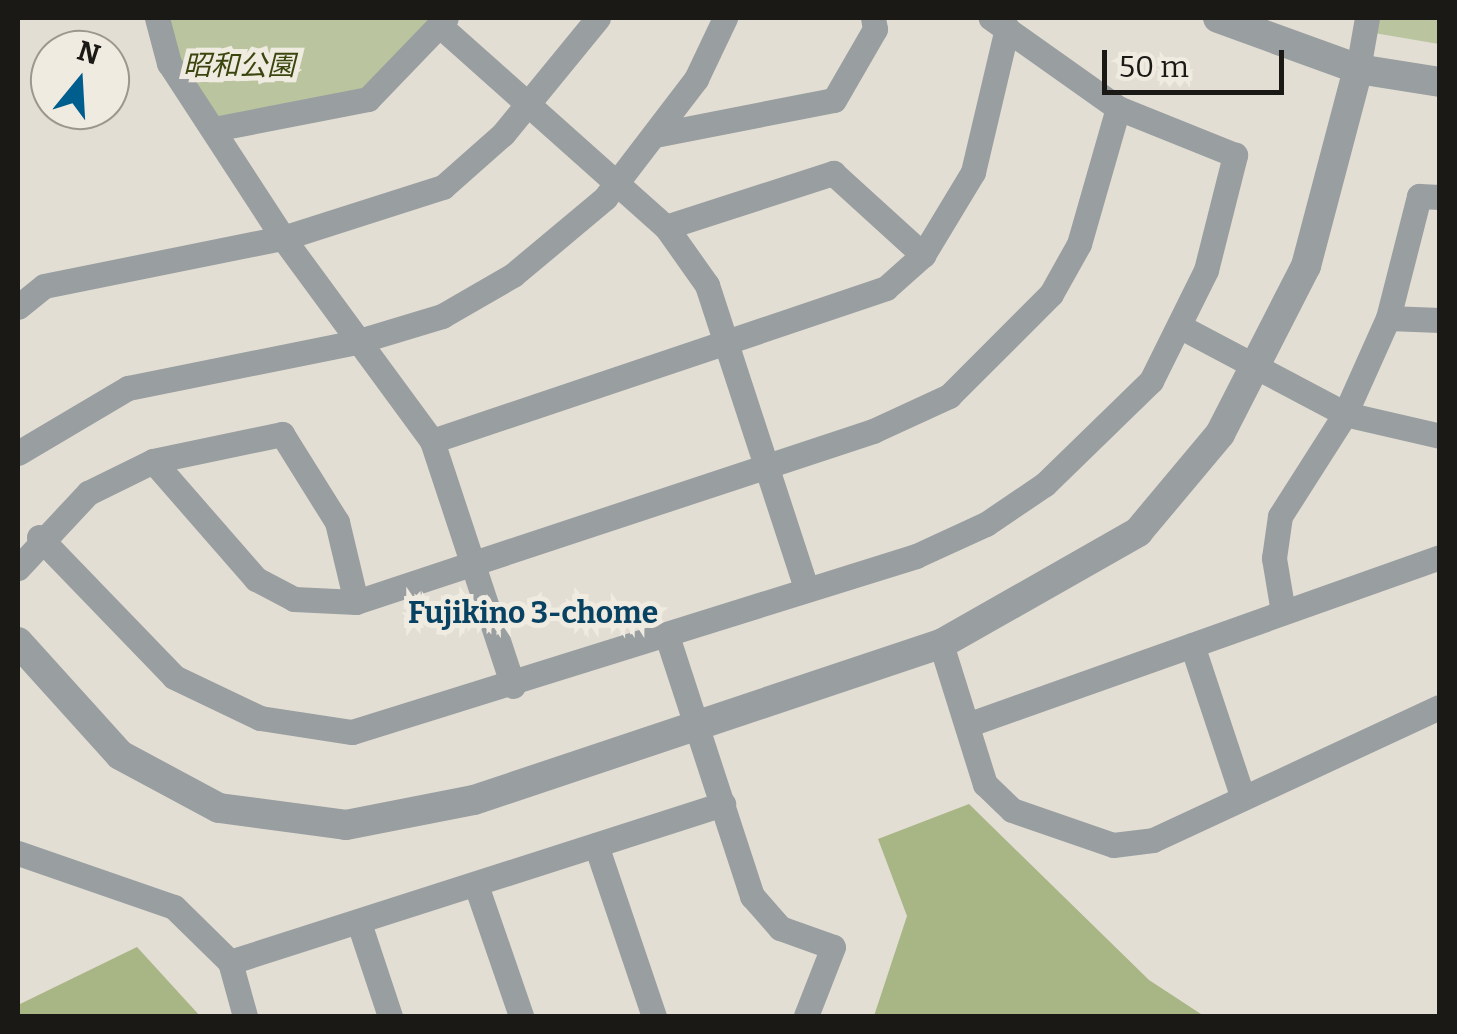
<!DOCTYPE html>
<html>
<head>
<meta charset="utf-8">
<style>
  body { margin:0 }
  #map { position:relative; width:1457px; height:1034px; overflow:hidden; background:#e3ded3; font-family:Bitter,"Noto Sans JP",serif }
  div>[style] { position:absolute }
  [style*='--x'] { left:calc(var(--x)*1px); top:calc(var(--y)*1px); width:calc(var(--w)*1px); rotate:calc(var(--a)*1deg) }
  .green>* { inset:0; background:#bac59f }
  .forest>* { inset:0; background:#a8b584 }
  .minor>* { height:25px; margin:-12.5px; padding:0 12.5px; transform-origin:12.5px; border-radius:12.5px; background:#999ea1 }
  .tertiary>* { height:30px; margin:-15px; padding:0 15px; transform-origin:15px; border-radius:15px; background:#999ea1 }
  span { translate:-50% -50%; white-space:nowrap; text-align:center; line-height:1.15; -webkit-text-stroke:10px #f0ebe0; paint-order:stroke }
  .park-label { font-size:28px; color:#3a460d; font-style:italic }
  .neighbourhood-label { font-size:30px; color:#074263; font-weight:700 }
  .frame { position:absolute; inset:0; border:20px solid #1b1915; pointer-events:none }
  .north { position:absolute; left:30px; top:30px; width:100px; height:100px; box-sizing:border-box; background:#f0ebe0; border:2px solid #9b978f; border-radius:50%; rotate:18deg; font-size:28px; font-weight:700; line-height:40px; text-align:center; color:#1b1915 }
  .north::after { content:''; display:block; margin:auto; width:35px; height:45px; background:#005e8e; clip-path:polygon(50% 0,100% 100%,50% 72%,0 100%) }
  .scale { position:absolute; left:1102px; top:50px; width:182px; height:45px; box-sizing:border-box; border:5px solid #1b1915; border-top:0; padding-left:12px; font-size:30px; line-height:35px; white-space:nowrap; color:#1b1915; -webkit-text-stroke:8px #f0ebe0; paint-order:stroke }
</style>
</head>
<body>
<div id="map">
  <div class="green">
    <div style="clip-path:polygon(165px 18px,431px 18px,363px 91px,216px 121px,177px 61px)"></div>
    <div style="clip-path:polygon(1377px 18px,1439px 18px,1439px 44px,1374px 33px)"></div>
  </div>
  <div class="forest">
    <div style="clip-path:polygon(969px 804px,1149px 980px,1204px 1016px,874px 1016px,907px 916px,878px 839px)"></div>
    <div style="clip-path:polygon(137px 947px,200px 1016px,18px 1016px,18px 1005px)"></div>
  </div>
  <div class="minor">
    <div style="--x:157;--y:18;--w:47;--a:75.1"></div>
    <div style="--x:169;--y:63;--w:209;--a:56.9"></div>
    <div style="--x:283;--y:238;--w:252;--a:53.7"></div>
    <div style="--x:432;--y:441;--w:258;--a:71.7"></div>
    <div style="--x:439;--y:25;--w:304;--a:41.7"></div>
    <div style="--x:666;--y:227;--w:71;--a:54.7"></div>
    <div style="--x:707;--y:285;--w:319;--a:71.9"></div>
    <div style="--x:1358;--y:69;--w:52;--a:-80"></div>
    <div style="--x:214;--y:129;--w:157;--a:-11"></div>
    <div style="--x:368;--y:99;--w:112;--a:-46.1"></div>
    <div style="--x:655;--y:135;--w:182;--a:-11.1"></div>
    <div style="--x:834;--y:100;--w:82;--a:-60"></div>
    <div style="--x:875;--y:29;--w:11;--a:-100"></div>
    <div style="--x:666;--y:227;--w:176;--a:-17.9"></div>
    <div style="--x:833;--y:173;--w:122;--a:42.3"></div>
    <div style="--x:18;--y:307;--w:33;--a:-39"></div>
    <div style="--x:44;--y:286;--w:244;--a:-11.4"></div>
    <div style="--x:283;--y:238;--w:168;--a:-17.7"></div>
    <div style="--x:443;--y:187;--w:80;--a:-41.5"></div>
    <div style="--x:503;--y:134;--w:150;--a:-50.7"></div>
    <div style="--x:1388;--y:318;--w:52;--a:2.2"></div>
    <div style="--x:1181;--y:327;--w:186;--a:27.9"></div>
    <div style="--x:1345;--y:414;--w:98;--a:13"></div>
    <div style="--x:432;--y:441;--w:479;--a:-18.6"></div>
    <div style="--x:886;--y:288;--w:50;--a:-41.7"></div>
    <div style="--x:923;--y:255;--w:97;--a:-58.9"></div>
    <div style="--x:973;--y:172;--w:148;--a:-76.7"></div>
    <div style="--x:18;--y:453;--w:128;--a:-30.6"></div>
    <div style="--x:128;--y:388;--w:233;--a:-11.4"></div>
    <div style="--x:356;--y:342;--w:90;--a:-16.8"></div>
    <div style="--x:442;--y:316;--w:82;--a:-30"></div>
    <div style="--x:513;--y:275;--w:120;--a:-39.9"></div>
    <div style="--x:605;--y:198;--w:150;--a:-52.6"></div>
    <div style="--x:696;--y:79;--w:68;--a:-64.6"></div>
    <div style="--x:153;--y:461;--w:157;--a:48.9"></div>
    <div style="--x:256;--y:579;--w:43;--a:27.8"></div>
    <div style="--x:294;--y:599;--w:62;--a:2.8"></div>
    <div style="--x:356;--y:602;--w:545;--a:-18.3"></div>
    <div style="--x:873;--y:431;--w:84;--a:-24.7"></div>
    <div style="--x:949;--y:396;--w:144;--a:-45"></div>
    <div style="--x:1051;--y:294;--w:57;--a:-60.8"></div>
    <div style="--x:1079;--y:244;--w:141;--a:-74"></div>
    <div style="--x:39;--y:537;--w:194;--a:46"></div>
    <div style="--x:174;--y:677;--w:95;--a:25.5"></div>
    <div style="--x:260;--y:718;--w:93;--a:8.7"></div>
    <div style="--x:352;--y:732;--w:591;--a:-17.33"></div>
    <div style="--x:916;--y:556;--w:77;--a:-24.6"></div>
    <div style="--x:986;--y:524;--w:71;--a:-34.1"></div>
    <div style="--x:1045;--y:484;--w:148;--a:-44.2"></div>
    <div style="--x:1151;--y:381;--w:124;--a:-63.6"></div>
    <div style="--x:1206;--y:270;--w:119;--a:-75.8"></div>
    <div style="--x:1235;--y:155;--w:126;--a:-158.1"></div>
    <div style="--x:1118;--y:108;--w:156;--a:-144.7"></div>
    <div style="--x:18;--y:568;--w:103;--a:-47"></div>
    <div style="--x:88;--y:493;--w:72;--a:-26.2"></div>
    <div style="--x:153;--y:461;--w:132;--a:-11.8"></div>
    <div style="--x:282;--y:434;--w:104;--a:58"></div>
    <div style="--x:337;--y:522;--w:82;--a:76.6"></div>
    <div style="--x:1283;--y:612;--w:55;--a:-99.5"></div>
    <div style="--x:1274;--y:558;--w:42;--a:-81.9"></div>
    <div style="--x:1280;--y:516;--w:121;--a:-57.5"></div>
    <div style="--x:1345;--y:414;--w:105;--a:-65.9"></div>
    <div style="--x:1388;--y:318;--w:126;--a:-75.7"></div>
    <div style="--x:1419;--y:196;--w:21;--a:3"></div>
    <div style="--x:667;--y:636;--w:274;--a:71.9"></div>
    <div style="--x:752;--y:896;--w:43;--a:48.8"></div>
    <div style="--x:780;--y:928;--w:56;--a:19.7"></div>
    <div style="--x:833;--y:947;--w:74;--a:111.4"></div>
    <div style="--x:941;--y:644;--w:147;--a:72.6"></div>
    <div style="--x:985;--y:784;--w:37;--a:44"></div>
    <div style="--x:1012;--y:810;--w:107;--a:19.1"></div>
    <div style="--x:1113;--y:845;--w:40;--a:-7.1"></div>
    <div style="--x:1153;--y:840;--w:316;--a:-24.9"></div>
    <div style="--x:1192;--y:645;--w:161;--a:71.6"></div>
    <div style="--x:967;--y:725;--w:502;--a:-19.55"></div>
    <div style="--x:596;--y:845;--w:181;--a:71.3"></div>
    <div style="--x:18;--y:853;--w:165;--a:19.1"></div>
    <div style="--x:174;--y:907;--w:78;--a:44.5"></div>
    <div style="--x:230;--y:962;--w:56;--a:74.5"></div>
    <div style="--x:476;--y:885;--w:139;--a:71"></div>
    <div style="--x:359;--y:923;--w:98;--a:71.6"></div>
    <div style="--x:230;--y:962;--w:518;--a:-17.77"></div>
  </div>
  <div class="tertiary">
    <div style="--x:1218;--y:18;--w:149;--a:20"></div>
    <div style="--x:1358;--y:69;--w:83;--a:9"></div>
    <div style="--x:18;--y:642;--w:152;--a:47.9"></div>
    <div style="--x:120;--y:755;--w:112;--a:28.2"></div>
    <div style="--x:219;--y:808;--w:128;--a:7.6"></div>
    <div style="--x:346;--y:825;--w:130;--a:-11.1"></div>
    <div style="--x:474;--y:800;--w:492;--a:-18.5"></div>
    <div style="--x:941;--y:644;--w:227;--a:-29.6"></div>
    <div style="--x:1138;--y:532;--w:128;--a:-50.1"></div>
    <div style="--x:1220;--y:434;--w:189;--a:-62.9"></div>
    <div style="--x:1306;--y:266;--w:204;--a:-75.2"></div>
  </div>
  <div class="park-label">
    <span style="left:239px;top:66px">昭和公園</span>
  </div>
  <div class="neighbourhood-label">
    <span style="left:533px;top:613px">Fujikino 3-chome</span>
  </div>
  <div class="frame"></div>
  <div class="north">N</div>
  <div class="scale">50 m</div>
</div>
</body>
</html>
